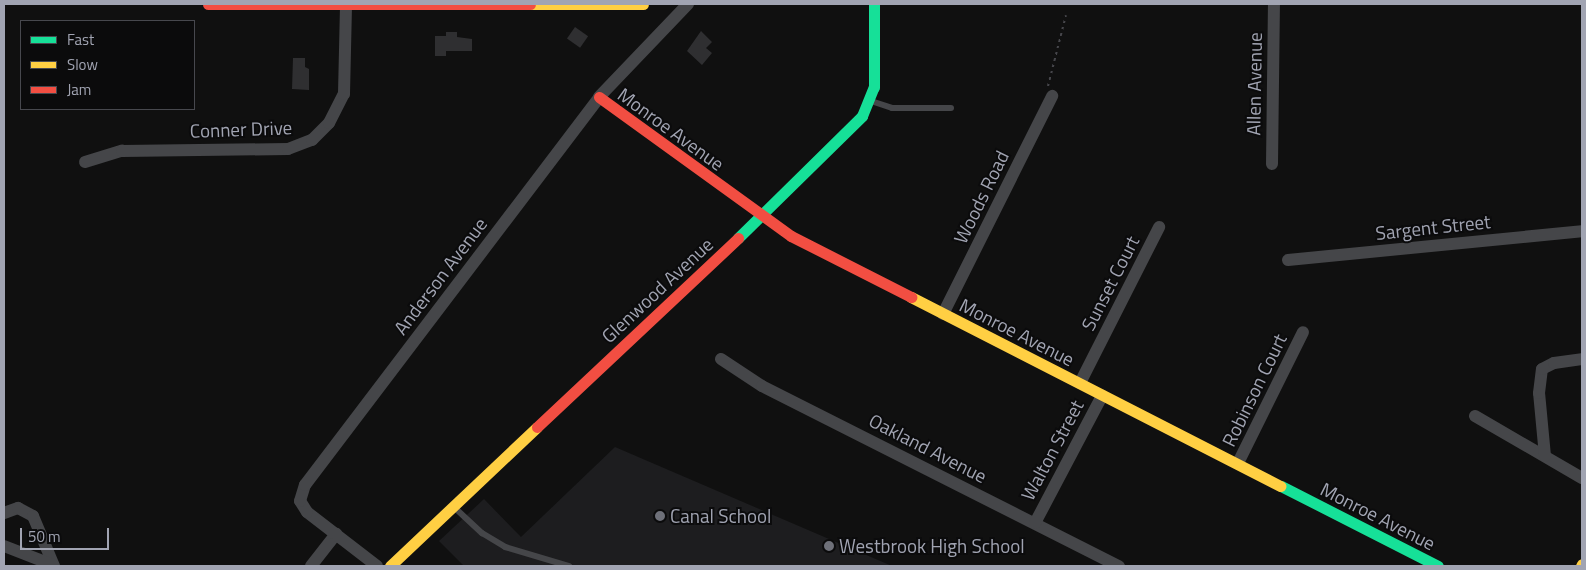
<!DOCTYPE html>
<html>
<head>
<meta charset="utf-8">
<style>
  body { margin:0 }
  #map { position:relative; width:1586px; height:570px; overflow:hidden; background:#101010; font-family:"Titillium Web",sans-serif }
  div>[style] { position:absolute }
  [style*='--x'] { left:calc(var(--x)*1px); top:calc(var(--y)*1px); width:calc(var(--w)*1px); rotate:calc(var(--a)*1deg) }
  .built>* { inset:0; background:#1d1d1f }
  .building>* { inset:0; background:#2f2f31; transform-origin:0 0 }
  .path>* { height:2px; margin-top:-1px; transform-origin:0; background:repeating-linear-gradient(90deg,#46464b 0 2.5px,transparent 0 6.5px) }
  .lane>* { height:6px; margin:-3px; padding:0 3px; transform-origin:3px; border-radius:3px; background:#454649 }
  .street>* { height:12px; margin:-6px; padding:0 6px; transform-origin:6px; border-radius:6px; background:#454649 }
  .fast>* { height:11px; margin:-5.5px; padding:0 5.5px; transform-origin:5.5px; border-radius:5.5px; background:#16e098 }
  .slow>* { height:11px; margin:-5.5px; padding:0 5.5px; transform-origin:5.5px; border-radius:5.5px; background:#ffcf43 }
  .jam>* { height:11px; margin:-5.5px; padding:0 5.5px; transform-origin:5.5px; border-radius:5.5px; background:#f24e42 }
  .dots>* { width:14px; height:14px; translate:-50% -50%; box-sizing:border-box; border:2px solid #0b0b0c; border-radius:50% }
  span { translate:-50% -50%; white-space:nowrap; text-align:center; line-height:1.15; -webkit-text-stroke:4px #0b0b0c; paint-order:stroke }
  .street-label { font-size:19px; color:#a1a4b2 }
  .poi-label { font-size:19px; color:#a1a4b2 }
  .left { translate:0 -50%; text-align:left }
  .frame { position:absolute; inset:0; border:5px solid #a1a4b2; pointer-events:none }
  .legend { position:absolute; left:20px; top:20px; width:175px; height:90px; box-sizing:border-box; background:#0b0b0c; border:1px solid #47484e; margin:0; padding:6px 9px; list-style:none; font-size:15px; color:#a1a4b2 }
  .legend li { display:flex; align-items:center; gap:10px; height:25px }
  .legend b { width:25px; border:1px solid #47484e }
  .scale { position:absolute; left:20px; top:528px; width:89px; height:22px; box-sizing:border-box; border:2px solid #a1a4b2; border-top:0; padding-left:6px; font-size:15px; line-height:18px; white-space:nowrap; color:#a1a4b2; -webkit-text-stroke:4px #0b0b0c; paint-order:stroke }
</style>
</head>
<body>
<div id="map">
  <div class="built">
    <div style="clip-path:polygon(615px 447px,892px 566px,464px 566px,439px 541px,484px 499px,521px 537px)"></div>
  </div>
  <div class="building">
    <div style="left:575px;top:27px;width:16px;height:14px;rotate:35deg"></div>
    <div style="clip-path:polygon(701px 31px,712px 42px,706px 48px,712px 53px,702px 65px,687px 51px)"></div>
    <div style="clip-path:polygon(446px 32px,457px 32px,457px 37px,472px 39px,472px 51px,446px 51px,446px 56px,435px 56px,435px 36px,446px 36px)"></div>
    <div style="clip-path:polygon(293px 58px,305px 58px,305px 67px,309px 69px,309px 90px,292px 89px)"></div>
  </div>
  <div class="path">
    <div style="--x:1048;--y:86;--w:73;--a:-75.8"></div>
  </div>
  <div class="lane">
    <div style="--x:871;--y:101;--w:22;--a:18"></div>
    <div style="--x:892;--y:108;--w:59;--a:0"></div>
    <div style="--x:455;--y:508;--w:37;--a:43"></div>
    <div style="--x:482;--y:533;--w:27;--a:31"></div>
    <div style="--x:505;--y:547;--w:67;--a:16.5"></div>
  </div>
  <div class="street">
    <div style="--x:85;--y:162;--w:39;--a:-17"></div>
    <div style="--x:122;--y:151;--w:166;--a:-0.7"></div>
    <div style="--x:288;--y:149;--w:26;--a:-21"></div>
    <div style="--x:312;--y:140;--w:24;--a:-45"></div>
    <div style="--x:329;--y:123;--w:33;--a:-63"></div>
    <div style="--x:344;--y:94;--w:89;--a:-88.7"></div>
    <div style="--x:1272;--y:164;--w:160;--a:-89.3"></div>
    <div style="--x:1288;--y:260;--w:295;--a:-5.6"></div>
    <div style="--x:943;--y:314;--w:244;--a:-63.4"></div>
    <div style="--x:721;--y:359;--w:49;--a:33.4"></div>
    <div style="--x:762;--y:386;--w:400;--a:26.8"></div>
    <div style="--x:1080;--y:383;--w:175;--a:-63.1"></div>
    <div style="--x:1475;--y:416;--w:124;--a:30.1"></div>
    <div style="--x:1545;--y:456;--w:63;--a:-95.4"></div>
    <div style="--x:1539;--y:393;--w:24;--a:-83"></div>
    <div style="--x:1542;--y:369;--w:13;--a:-27"></div>
    <div style="--x:1554;--y:363;--w:28;--a:-8"></div>
    <div style="--x:1238;--y:463;--w:146;--a:-63.6"></div>
    <div style="--x:4;--y:513;--w:15;--a:-20"></div>
    <div style="--x:18;--y:508;--w:17;--a:28"></div>
    <div style="--x:33;--y:516;--w:54;--a:67.2"></div>
    <div style="--x:1035;--y:523;--w:144;--a:-62.2"></div>
    <div style="--x:4;--y:546;--w:53;--a:21.2"></div>
    <div style="--x:311;--y:566;--w:41;--a:-52"></div>
    <div style="--x:377;--y:566;--w:88;--a:-142.4"></div>
    <div style="--x:307;--y:512;--w:13;--a:-122"></div>
    <div style="--x:300;--y:501;--w:17;--a:-73"></div>
    <div style="--x:305;--y:485;--w:487;--a:-52.8"></div>
    <div style="--x:599;--y:97;--w:129;--a:-46.3"></div>
  </div>
  <div class="fast">
    <div style="--x:738;--y:238;--w:174;--a:-44.5"></div>
    <div style="--x:862;--y:116;--w:31;--a:-68"></div>
    <div style="--x:874;--y:87;--w:83;--a:-90"></div>
    <div style="--x:1281;--y:486;--w:176;--a:27"></div>
  </div>
  <div class="slow">
    <div style="--x:530;--y:4;--w:113;--a:0"></div>
    <div style="--x:911;--y:297;--w:415;--a:27.1"></div>
    <div style="--x:390;--y:566;--w:202;--a:-43.4"></div>
    <div style="--x:1581;--y:566;--w:2;--a:-63"></div>
  </div>
  <div class="jam">
    <div style="--x:208;--y:4;--w:322;--a:0"></div>
    <div style="--x:599;--y:97;--w:237;--a:35.9"></div>
    <div style="--x:791;--y:236;--w:135;--a:26.9"></div>
    <div style="--x:537;--y:427;--w:276;--a:-43.2"></div>
  </div>
  <div class="dots">
    <div style="left:660px;top:516px;background:#6e7079"></div>
    <div style="left:829px;top:546px;background:#6e7079"></div>
  </div>
  <div class="street-label">
    <span style="left:1254px;top:84px;rotate:-89deg">Allen Avenue</span>
    <span style="left:241px;top:129px;rotate:-2deg">Conner Drive</span>
    <span style="left:671px;top:129px;rotate:36deg">Monroe Avenue</span>
    <span style="left:981px;top:197px;rotate:-64deg">Woods Road</span>
    <span style="left:1433px;top:227px;rotate:-6deg">Sargent Street</span>
    <span style="left:440px;top:276px;rotate:-53deg">Anderson Avenue</span>
    <span style="left:1110px;top:283px;rotate:-63deg">Sunset Court</span>
    <span style="left:657px;top:290px;rotate:-43deg">Glenwood Avenue</span>
    <span style="left:1017px;top:332px;rotate:27deg">Monroe Avenue</span>
    <span style="left:1254px;top:390px;rotate:-64deg">Robinson Court</span>
    <span style="left:928px;top:448px;rotate:27deg">Oakland Avenue</span>
    <span style="left:1052px;top:450px;rotate:-62deg">Walton Street</span>
    <span style="left:1378px;top:516px;rotate:27deg">Monroe Avenue</span>
  </div>
  <div class="poi-label">
    <span class="left" style="left:670px;top:516px">Canal School</span>
    <span class="left" style="left:839px;top:546px">Westbrook High School</span>
  </div>
  <div class="frame"></div>
  <ul class="legend">
  <li><b style="height:6px;background:#16e098"></b>Fast</li>
  <li><b style="height:6px;background:#ffcf43"></b>Slow</li>
  <li><b style="height:6px;background:#f24e42"></b>Jam</li>
  </ul>
  <div class="scale">50 m</div>
</div>
</body>
</html>
